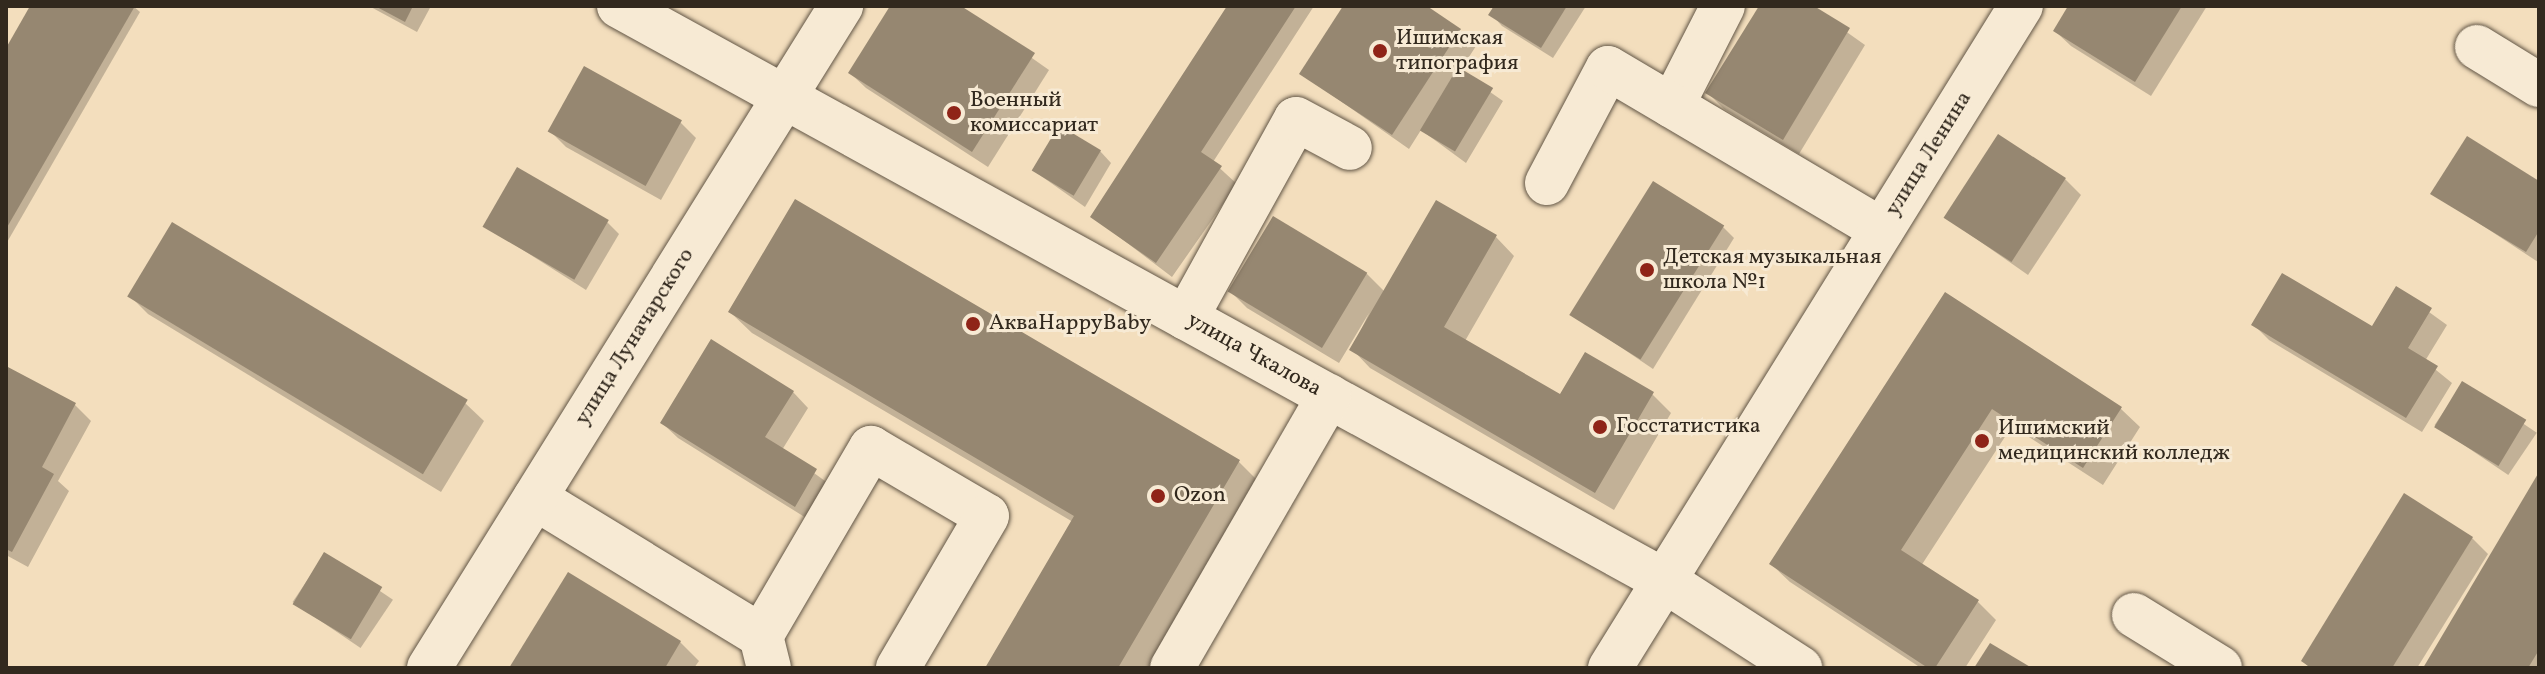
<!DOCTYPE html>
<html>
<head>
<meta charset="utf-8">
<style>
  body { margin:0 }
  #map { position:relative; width:2545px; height:674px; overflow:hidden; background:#f3debd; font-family:Vollkorn,serif }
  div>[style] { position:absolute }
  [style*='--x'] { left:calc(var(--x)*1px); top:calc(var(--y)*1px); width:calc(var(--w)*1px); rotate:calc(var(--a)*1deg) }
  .shadow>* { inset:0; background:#0003; transform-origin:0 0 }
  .building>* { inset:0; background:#968771; transform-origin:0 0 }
  .roads { filter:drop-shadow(0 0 2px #625646) drop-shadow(0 0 2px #625646) }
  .minor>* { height:44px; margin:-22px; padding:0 22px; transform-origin:22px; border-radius:22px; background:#f7ead4 }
  .dots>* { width:22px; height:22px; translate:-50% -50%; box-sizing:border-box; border:4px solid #f7ead4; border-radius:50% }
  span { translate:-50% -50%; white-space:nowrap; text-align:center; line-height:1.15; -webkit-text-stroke:6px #f7ead4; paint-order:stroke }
  .poi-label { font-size:22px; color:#32291e }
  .left { translate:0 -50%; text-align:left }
  .street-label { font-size:22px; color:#32291e }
  .frame { position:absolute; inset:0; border:8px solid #32291e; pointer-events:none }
</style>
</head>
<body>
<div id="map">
  <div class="shadow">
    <div style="clip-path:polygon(33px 6px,133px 6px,140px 12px,6px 244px,6px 52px)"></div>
    <div style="clip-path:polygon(369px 6px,431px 6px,417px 32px)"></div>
    <div style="clip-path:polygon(893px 6px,958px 6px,1049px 70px,988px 167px,866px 88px,850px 73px)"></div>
    <div style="clip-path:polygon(1230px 6px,1314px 6px,1213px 162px,1237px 184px,1172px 277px,1093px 217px)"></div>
    <div style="clip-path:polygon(1345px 6px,1423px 6px,1476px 46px,1460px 71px,1503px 101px,1466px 163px,1421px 130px,1409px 149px,1302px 74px)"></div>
    <div style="clip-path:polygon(1493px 6px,1586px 6px,1553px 58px,1502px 26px,1491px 14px)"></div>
    <div style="clip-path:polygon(1761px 6px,1810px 6px,1865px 45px,1799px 154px,1724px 109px,1708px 93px)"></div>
    <div style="clip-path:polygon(2070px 6px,2207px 6px,2151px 96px,2071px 46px,2055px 31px)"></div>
    <div style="clip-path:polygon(680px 122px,696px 138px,661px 200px,566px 147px,550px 131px)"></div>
    <div style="clip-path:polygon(1100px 151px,1111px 163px,1085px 207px,1034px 171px)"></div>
    <div style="clip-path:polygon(2065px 179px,2081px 195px,2028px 275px,1945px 217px)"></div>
    <div style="clip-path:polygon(2539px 183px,2538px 262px,2433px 193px)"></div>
    <div style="clip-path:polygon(795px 202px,1239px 462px,1260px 483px,1152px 668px,988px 668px,1073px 522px,752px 333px,730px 312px)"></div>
    <div style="clip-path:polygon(607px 222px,619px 234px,586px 290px,485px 226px)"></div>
    <div style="clip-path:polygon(1722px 226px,1734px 238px,1653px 369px,1573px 315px)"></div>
    <div style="clip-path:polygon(1496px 237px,1514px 256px,1465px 341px,1561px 397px,1652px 394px,1671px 413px,1614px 510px,1370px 368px,1352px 349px,1369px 313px,1339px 363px,1247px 308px,1231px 292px,1367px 274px,1385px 292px)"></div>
    <div style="clip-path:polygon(2397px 289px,2447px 325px,2425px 361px,2452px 383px,2422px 432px,2269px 340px,2253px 324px,2373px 329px)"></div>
    <div style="clip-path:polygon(1946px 295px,2121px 409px,2140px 427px,2103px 485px,2012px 426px,1921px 566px,1978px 602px,1996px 620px,1965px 668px,1921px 668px,1790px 582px,1771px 564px)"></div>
    <div style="clip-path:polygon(130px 296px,465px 403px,484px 421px,441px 492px,148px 314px)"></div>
    <div style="clip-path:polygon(6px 368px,75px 405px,91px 421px,58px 481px,69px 491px,28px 567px,6px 555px)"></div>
    <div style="left:2463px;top:383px;width:89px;height:51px;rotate:34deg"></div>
    <div style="clip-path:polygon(793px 392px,808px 408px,782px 450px,832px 486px,811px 521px,678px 438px,662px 423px)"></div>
    <div style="clip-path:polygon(2539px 476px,2539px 668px,2425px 668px)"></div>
    <div style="clip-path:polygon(2472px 538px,2488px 554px,2417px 668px,2310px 668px,2303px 661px)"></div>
    <div style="left:325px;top:554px;width:82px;height:58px;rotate:34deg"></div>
    <div style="clip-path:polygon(569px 574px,680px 642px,699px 661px,694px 668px,512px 668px)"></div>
  </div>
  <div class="building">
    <div style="clip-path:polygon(30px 6px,135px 6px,6px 229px,6px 48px)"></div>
    <div style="clip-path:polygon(375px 6px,413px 6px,405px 22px)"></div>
    <div style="clip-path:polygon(890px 6px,961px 6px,1035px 53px,972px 152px,848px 73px)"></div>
    <div style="clip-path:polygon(1227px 6px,1296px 6px,1201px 152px,1222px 166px,1156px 263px,1090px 217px)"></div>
    <div style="clip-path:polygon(1343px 6px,1427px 6px,1461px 29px,1392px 135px,1299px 74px)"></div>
    <div style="clip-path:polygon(1494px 6px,1567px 6px,1541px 48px,1488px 15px)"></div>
    <div style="clip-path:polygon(1759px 6px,1814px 6px,1850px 28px,1783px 140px,1705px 93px)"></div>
    <div style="clip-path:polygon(2068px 6px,2182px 6px,2135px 82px,2053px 31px)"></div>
    <div style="left:584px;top:66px;width:112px;height:75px;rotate:29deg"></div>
    <div style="left:1458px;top:67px;width:41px;height:74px;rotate:31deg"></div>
    <div style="left:1059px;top:125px;width:49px;height:53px;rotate:31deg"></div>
    <div style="left:1998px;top:134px;width:81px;height:100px;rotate:33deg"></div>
    <div style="clip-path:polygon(2467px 136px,2539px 181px,2539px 231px,2526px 252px,2430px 194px)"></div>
    <div style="left:517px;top:167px;width:106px;height:69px;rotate:30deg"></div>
    <div style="left:1653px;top:181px;width:84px;height:158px;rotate:32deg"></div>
    <div style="clip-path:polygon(795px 199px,1240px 460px,1118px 668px,985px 668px,1074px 516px,728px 312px)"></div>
    <div style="clip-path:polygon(1436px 200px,1497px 235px,1444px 327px,1560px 394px,1585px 352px,1654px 392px,1595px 493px,1349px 350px)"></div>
    <div style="left:1273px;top:216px;width:110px;height:88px;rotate:31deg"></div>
    <div style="left:172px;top:222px;width:345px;height:87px;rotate:31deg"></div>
    <div style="clip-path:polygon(2282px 273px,2372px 326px,2396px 286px,2432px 308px,2408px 348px,2438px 366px,2406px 418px,2251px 325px)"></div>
    <div style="clip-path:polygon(1945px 292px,2122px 407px,2083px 468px,1992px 409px,1901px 550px,1979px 600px,1935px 668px,1928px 668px,1769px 564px)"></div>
    <div style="clip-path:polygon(711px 339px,794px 391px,765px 437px,817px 469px,795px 507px,660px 423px)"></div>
    <div style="clip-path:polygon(6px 366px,76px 403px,42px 467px,54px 474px,12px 552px,6px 549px)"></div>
    <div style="left:2462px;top:381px;width:75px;height:54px;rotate:31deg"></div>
    <div style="clip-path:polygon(2539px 472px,2539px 650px,2528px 668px,2423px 668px)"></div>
    <div style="clip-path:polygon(2404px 493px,2473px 537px,2392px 668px,2311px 668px,2301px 661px)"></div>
    <div style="left:324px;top:552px;width:68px;height:61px;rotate:31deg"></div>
    <div style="clip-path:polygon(568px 572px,681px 641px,665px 668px,509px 668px)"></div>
    <div style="clip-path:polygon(1990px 643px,2032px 668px,1974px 668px)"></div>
  </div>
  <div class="roads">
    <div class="minor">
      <div style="--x:619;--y:6;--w:1194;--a:28.8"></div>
      <div style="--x:1665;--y:581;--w:161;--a:32.8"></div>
      <div style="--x:2477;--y:47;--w:73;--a:31.5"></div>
      <div style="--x:1672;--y:106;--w:112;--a:-63"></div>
      <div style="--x:1547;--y:183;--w:130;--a:-62.1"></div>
      <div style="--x:1608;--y:68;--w:318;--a:30.6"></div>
      <div style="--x:1186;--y:318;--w:227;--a:-61.1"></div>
      <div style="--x:1296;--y:119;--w:61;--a:28.2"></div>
      <div style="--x:535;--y:498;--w:265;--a:31.4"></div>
      <div style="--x:761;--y:636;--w:33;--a:76"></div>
      <div style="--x:2134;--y:615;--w:101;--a:31.6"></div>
      <div style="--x:761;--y:636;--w:218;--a:-59.7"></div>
      <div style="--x:871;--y:448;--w:134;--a:30.4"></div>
      <div style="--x:987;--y:516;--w:176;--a:120.4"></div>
      <div style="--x:429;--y:668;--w:780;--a:-58.1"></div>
      <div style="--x:1172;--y:668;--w:314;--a:-60"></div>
      <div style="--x:1610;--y:668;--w:779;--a:-58.17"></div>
    </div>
  </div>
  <div class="dots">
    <div style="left:1380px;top:51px;background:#8f2418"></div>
    <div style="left:954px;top:113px;background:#8f2418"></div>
    <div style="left:1647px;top:270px;background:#8f2418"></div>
    <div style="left:973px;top:324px;background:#8f2418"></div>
    <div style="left:1600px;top:427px;background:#8f2418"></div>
    <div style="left:1982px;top:441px;background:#8f2418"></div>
    <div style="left:1158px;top:496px;background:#8f2418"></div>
  </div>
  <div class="poi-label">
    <span class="left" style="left:1396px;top:51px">Ишимская<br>типография</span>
    <span class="left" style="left:970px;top:113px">Военный<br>комиссариат</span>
    <span class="left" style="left:1663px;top:270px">Детская музыкальная<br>школа №1</span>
    <span class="left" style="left:989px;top:324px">АкваHappyBaby</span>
    <span class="left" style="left:1616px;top:427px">Госстатистика</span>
    <span class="left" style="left:1998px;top:441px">Ишимский<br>медицинский колледж</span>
    <span class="left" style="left:1174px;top:496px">Ozon</span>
  </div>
  <div class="street-label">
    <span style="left:1929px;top:154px;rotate:-58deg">улица Ленина</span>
    <span style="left:635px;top:337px;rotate:-58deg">улица Луначарского</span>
    <span style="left:1254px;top:355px;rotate:29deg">улица Чкалова</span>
  </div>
  <div class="frame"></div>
</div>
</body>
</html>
